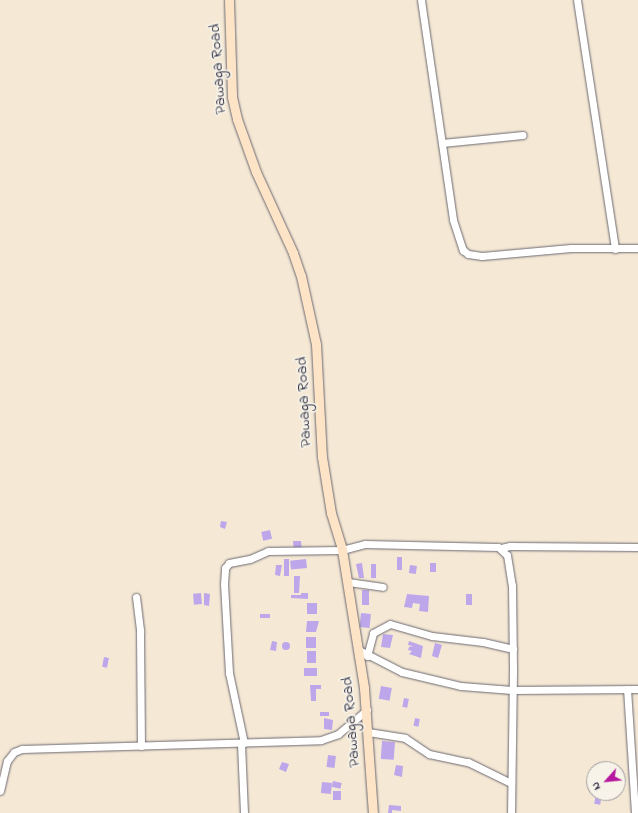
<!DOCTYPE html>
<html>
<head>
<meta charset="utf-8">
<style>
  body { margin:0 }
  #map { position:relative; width:638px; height:813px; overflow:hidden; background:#f5e9d5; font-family:"Indie Flower",sans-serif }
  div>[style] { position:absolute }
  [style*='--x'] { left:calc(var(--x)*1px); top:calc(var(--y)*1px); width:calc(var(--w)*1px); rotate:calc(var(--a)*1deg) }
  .building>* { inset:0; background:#bda7ea; transform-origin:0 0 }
  .round { border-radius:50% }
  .roads { filter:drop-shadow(0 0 1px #6c6871) drop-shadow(0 0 1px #6c6871) }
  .street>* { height:7px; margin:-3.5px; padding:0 3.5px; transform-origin:3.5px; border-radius:3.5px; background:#fff }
  .secondary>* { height:9px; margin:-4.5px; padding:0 4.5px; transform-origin:4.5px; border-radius:4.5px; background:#fee4c6 }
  span { translate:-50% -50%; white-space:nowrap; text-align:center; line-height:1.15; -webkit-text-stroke:3.5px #f7f3e8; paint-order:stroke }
  .street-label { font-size:16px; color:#22223b }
  .north { position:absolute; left:586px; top:761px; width:40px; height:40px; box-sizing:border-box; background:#f7f3e8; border:1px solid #a29fa3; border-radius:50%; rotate:243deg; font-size:11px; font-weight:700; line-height:16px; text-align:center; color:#22223b }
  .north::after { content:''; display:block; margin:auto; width:14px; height:18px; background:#b5179e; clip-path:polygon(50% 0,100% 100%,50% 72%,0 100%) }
</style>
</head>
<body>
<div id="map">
  <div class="building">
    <div style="clip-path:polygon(221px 521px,227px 522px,225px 529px,220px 527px)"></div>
    <div style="left:270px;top:530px;width:9px;height:9px;rotate:77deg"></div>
    <div style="clip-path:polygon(293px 541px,301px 541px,302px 551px,294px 551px)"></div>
    <div style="left:397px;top:557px;width:5px;height:13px"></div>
    <div style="left:284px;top:559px;width:5px;height:17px"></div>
    <div style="left:306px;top:559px;width:9px;height:16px;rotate:84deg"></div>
    <div style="clip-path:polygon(362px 563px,364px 578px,359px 578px,356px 564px)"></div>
    <div style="left:430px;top:563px;width:6px;height:9px"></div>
    <div style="left:371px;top:564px;width:5px;height:14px"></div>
    <div style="clip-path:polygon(276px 565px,282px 565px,280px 576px,275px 575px)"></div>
    <div style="left:410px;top:565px;width:7px;height:8px;rotate:8deg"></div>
    <div style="clip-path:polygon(294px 576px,300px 576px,299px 593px,294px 593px)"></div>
    <div style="left:362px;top:590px;width:7px;height:15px"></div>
    <div style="left:201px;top:593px;width:11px;height:8px;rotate:85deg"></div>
    <div style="clip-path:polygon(204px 593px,210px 594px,209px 606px,204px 605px)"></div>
    <div style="clip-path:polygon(301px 593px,308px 593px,308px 599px,291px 598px,291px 595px,301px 595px)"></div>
    <div style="clip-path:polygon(407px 594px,429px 596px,428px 612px,419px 611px,420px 604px,413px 603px,412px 608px,404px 607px)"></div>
    <div style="left:466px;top:594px;width:6px;height:11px"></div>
    <div style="left:307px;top:603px;width:10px;height:11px"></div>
    <div style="left:361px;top:613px;width:10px;height:14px;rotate:6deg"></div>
    <div style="left:260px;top:614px;width:10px;height:4px"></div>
    <div style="clip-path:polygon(307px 621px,319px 621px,316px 632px,306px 632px)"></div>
    <div style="clip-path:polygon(383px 634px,393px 635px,390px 648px,381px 647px)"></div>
    <div style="left:306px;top:637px;width:10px;height:11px"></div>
    <div style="clip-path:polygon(272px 641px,277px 642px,276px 651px,270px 650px)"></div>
    <div style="clip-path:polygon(409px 641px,423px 646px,421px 658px,409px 654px,412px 651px,408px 650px,409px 647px,413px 646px,408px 645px)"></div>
    <div class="round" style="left:282px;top:642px;width:8px;height:8px"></div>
    <div style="clip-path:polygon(435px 643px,442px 645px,438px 658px,432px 656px)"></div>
    <div style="left:307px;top:651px;width:9px;height:12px"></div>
    <div style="left:104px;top:657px;width:5px;height:10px;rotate:11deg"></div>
    <div style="left:304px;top:668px;width:13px;height:8px"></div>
    <div style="clip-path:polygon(310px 685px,321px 685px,321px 689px,316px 689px,316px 701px,311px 701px)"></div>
    <div style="left:381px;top:686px;width:11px;height:13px;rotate:10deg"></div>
    <div style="left:404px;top:698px;width:5px;height:9px;rotate:11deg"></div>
    <div style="left:320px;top:712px;width:9px;height:4px"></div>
    <div style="clip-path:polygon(324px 718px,333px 720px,332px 730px,324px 729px)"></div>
    <div style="left:415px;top:718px;width:5px;height:8px;rotate:11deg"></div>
    <div style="left:382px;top:741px;width:13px;height:18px;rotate:4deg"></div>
    <div style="left:328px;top:755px;width:8px;height:12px;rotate:7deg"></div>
    <div style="clip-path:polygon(282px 762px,289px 764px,286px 772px,279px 769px)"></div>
    <div style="clip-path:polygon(396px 765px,403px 766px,402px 777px,394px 775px)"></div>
    <div style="left:333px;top:781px;width:9px;height:6px;rotate:13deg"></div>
    <div style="left:322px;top:782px;width:10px;height:11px;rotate:6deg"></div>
    <div style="left:333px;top:791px;width:8px;height:9px"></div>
    <div style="left:596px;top:793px;width:6px;height:11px;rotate:9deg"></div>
    <div style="clip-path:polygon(389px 805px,401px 806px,401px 811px,392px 810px,392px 813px,388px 813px)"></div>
  </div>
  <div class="roads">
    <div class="street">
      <div style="--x:421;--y:0;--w:222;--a:81.7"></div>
      <div style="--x:453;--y:220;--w:32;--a:72"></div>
      <div style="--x:463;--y:250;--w:6;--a:39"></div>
      <div style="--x:468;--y:254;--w:14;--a:8"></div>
      <div style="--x:482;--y:256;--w:89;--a:-5.1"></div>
      <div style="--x:571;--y:248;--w:67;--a:0"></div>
      <div style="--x:577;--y:0;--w:252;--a:81.3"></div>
      <div style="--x:442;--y:143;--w:81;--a:-5.6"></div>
      <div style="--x:501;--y:548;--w:9;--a:-13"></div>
      <div style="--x:510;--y:546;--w:128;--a:0.4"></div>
      <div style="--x:348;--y:582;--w:35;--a:8"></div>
      <div style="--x:136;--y:597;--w:35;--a:83"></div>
      <div style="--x:140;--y:632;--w:114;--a:89.5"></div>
      <div style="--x:359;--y:650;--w:48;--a:27.1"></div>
      <div style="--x:402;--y:672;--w:61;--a:13.3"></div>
      <div style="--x:461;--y:686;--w:51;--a:4.5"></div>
      <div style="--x:512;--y:690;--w:126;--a:-0.5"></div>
      <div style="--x:367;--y:656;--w:24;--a:-75"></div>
      <div style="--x:373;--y:633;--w:19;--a:-28"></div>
      <div style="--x:390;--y:624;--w:44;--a:15.9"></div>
      <div style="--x:432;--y:636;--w:51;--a:6.7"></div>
      <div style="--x:483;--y:642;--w:31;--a:13"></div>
      <div style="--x:627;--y:689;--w:124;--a:86.3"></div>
      <div style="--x:368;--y:732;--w:37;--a:9"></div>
      <div style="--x:405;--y:738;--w:29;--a:34"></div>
      <div style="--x:429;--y:754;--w:40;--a:12"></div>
      <div style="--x:468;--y:762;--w:48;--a:26"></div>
      <div style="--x:244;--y:743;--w:72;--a:-102.1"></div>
      <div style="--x:229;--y:673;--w:89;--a:-93.2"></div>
      <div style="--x:224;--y:584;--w:16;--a:-86"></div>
      <div style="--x:225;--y:568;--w:6;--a:-51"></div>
      <div style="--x:229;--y:563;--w:21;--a:-11"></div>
      <div style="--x:250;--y:559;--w:20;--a:-24"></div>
      <div style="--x:268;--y:551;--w:74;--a:-0.8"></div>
      <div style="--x:342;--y:550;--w:24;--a:-15"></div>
      <div style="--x:365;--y:544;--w:133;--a:1.3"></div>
      <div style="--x:498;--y:547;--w:12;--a:42"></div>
      <div style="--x:507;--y:555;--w:30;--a:81"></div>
      <div style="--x:512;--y:585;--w:87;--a:89.3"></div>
      <div style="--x:513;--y:672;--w:141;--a:90.8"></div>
      <div style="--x:241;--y:744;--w:69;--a:87.5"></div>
      <div style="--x:0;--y:791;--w:31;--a:-77"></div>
      <div style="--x:7;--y:761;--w:11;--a:-52"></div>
      <div style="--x:14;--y:752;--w:9;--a:-21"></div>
      <div style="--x:22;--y:749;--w:299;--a:-1.7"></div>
      <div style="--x:321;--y:740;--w:18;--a:-19"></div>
      <div style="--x:338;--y:734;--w:38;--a:-40"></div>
    </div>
    <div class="secondary">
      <div style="--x:229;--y:0;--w:97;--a:88.2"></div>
      <div style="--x:232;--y:97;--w:23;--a:77"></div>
      <div style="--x:237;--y:119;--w:56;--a:70.3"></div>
      <div style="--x:256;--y:172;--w:89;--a:65.4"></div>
      <div style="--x:293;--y:253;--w:24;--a:71"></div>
      <div style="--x:301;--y:276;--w:70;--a:77.6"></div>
      <div style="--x:316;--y:344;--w:113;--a:87"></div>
      <div style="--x:322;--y:457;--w:57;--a:80.9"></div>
      <div style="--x:331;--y:513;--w:39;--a:73"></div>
      <div style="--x:342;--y:550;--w:140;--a:80.9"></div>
      <div style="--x:364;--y:688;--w:125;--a:85.9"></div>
    </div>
  </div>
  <div class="street-label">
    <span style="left:218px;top:69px;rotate:-94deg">Pawaga Road</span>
    <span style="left:304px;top:402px;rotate:-93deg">Pawaga Road</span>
    <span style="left:351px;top:722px;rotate:-95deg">Pawaga Road</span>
  </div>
  <div class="north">N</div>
</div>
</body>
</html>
